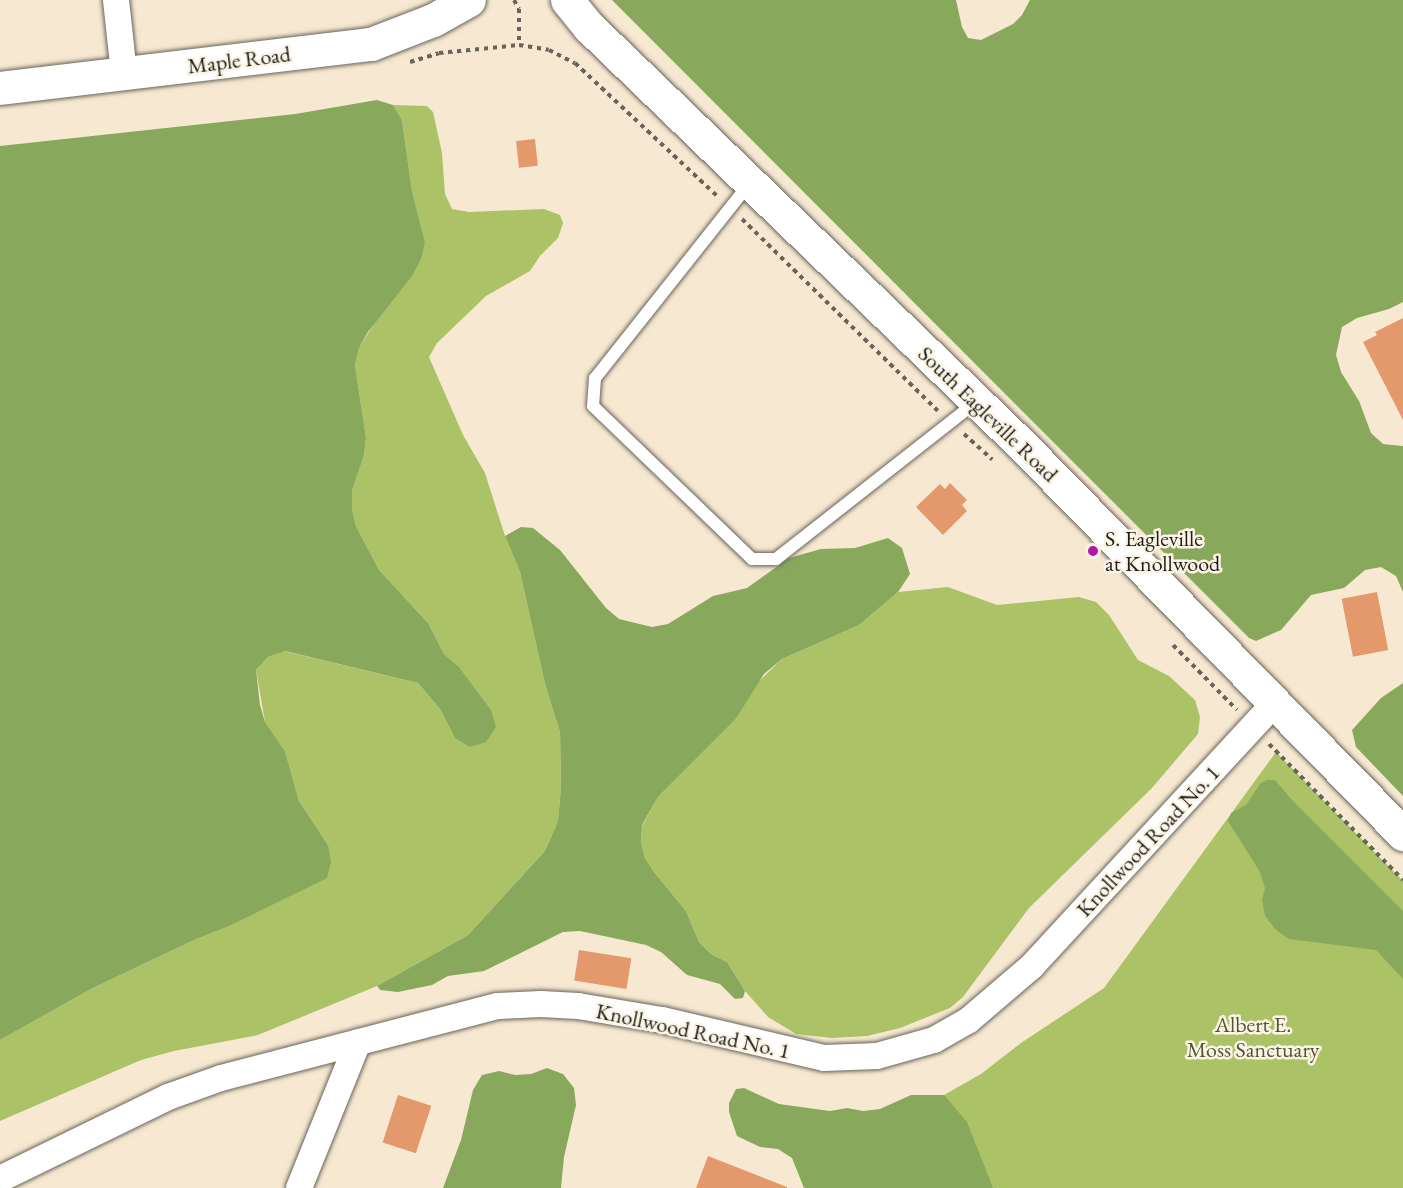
<!DOCTYPE html>
<html>
<head>
<meta charset="utf-8">
<style>
  body { margin:0 }
  #map { position:relative; width:1403px; height:1188px; overflow:hidden; background:#f7e9d1; font-family:"EB Garamond",serif }
  div>[style] { position:absolute }
  [style*='--x'] { left:calc(var(--x)*1px); top:calc(var(--y)*1px); width:calc(var(--w)*1px); rotate:calc(var(--a)*1deg) }
  .green>* { inset:0; background:#abc267 }
  .forest>* { inset:0; background:#88a85c }
  .building>* { inset:0; background:#e4996d; transform-origin:0 0 }
  .path>* { height:4px; margin-top:-2px; transform-origin:0; background:repeating-linear-gradient(90deg,#69645b 0 4.5px,transparent 0 9px) }
  .roads { filter:drop-shadow(0 0 2px #69645b) drop-shadow(0 0 2px #69645b) }
  .lane>* { height:12px; margin:-6px; padding:0 6px; transform-origin:6px; border-radius:6px; background:#fff }
  .street>* { height:26px; margin:-13px; padding:0 13px; transform-origin:13px; border-radius:13px; background:#fff }
  .secondary>* { height:33px; margin:-16.5px; padding:0 16.5px; transform-origin:16.5px; border-radius:16.5px; background:#fff }
  .dots>* { width:16px; height:16px; translate:-50% -50%; box-sizing:border-box; border:3px solid #fcf5e5; border-radius:50% }
  span { translate:-50% -50%; white-space:nowrap; text-align:center; line-height:1.15; -webkit-text-stroke:5px #fcf5e5; paint-order:stroke }
  .street-label { font-size:22px; color:#1c1c1c }
  .poi-label { font-size:22px; color:#1c1c1c }
  .left { translate:0 -50%; text-align:left }
  .park-label { font-size:22px; color:#4e5636 }
</style>
</head>
<body>
<div id="map">
  <div class="green">
    <div style="clip-path:polygon(393px 105px,427px 106px,433px 112px,442px 153px,445px 194px,452px 209px,469px 212px,544px 209px,560px 215px,563px 223px,558px 238px,540px 256px,530px 271px,486px 296px,437px 343px,429px 357px,463px 435px,485px 473px,505px 536px,520px 572px,545px 684px,560px 732px,561px 787px,558px 821px,545px 851px,468px 935px,377px 986px,258px 1035px,174px 1051px,141px 1060px,0 1121px,0 1040px,93px 988px,194px 940px,227px 927px,328px 845px,299px 801px,285px 751px,265px 722px,256px 670px,268px 657px,284px 651px,418px 683px,440px 709px,455px 738px,458px 666px,444px 654px,428px 623px,379px 570px,356px 526px,352px 509px,352px 490px,364px 456px,366px 438px,355px 365px,359px 348px,425px 242px,412px 191px,402px 120px)"></div>
    <div style="clip-path:polygon(948px 587px,997px 605px,1079px 597px,1096px 602px,1109px 615px,1138px 660px,1169px 676px,1195px 700px,1200px 717px,1198px 734px,1152px 788px,1029px 908px,963px 997px,950px 1008px,900px 1028px,867px 1036px,832px 1038px,796px 1034px,768px 1017px,745px 991px,727px 962px,711px 954px,699px 942px,686px 911px,654px 872px,645px 858px,641px 842px,642px 826px,658px 797px,735px 720px,753px 687px,782px 659px,859px 625px,898px 592px)"></div>
    <div style="clip-path:polygon(1276px 752px,1403px 881px,1403px 1188px,957px 1188px,944px 1095px,981px 1074px,1021px 1043px,1104px 988px)"></div>
  </div>
  <div class="forest">
    <div style="clip-path:polygon(612px 0,956px 0,962px 27px,968px 38px,981px 40px,1013px 24px,1022px 15px,1030px 0,1403px 0,1403px 302px,1389px 309px,1357px 318px,1342px 327px,1336px 355px,1341px 372px,1359px 401px,1371px 433px,1383px 444px,1403px 446px,1403px 592px,1396px 576px,1381px 567px,1365px 570px,1344px 588px,1311px 595px,1281px 630px,1256px 641px,1249px 638px)"></div>
    <div style="clip-path:polygon(377px 100px,393px 105px,402px 120px,412px 191px,425px 242px,421px 259px,412px 276px,368px 332px,359px 348px,355px 365px,366px 438px,364px 456px,352px 490px,352px 509px,356px 526px,379px 570px,428px 623px,444px 654px,458px 666px,491px 710px,496px 727px,486px 742px,470px 747px,455px 738px,440px 709px,418px 683px,285px 651px,268px 657px,256px 670px,260px 705px,265px 722px,285px 751px,299px 801px,328px 845px,331px 862px,327px 878px,227px 927px,194px 940px,93px 988px,0 1040px,0 146px,295px 114px)"></div>
    <div style="clip-path:polygon(521px 527px,533px 528px,560px 550px,606px 608px,619px 619px,652px 627px,668px 624px,713px 596px,747px 588px,789px 558px,821px 549px,855px 548px,888px 538px,902px 548px,910px 574px,898px 592px,859px 625px,782px 659px,764px 674px,735px 720px,658px 797px,642px 825px,641px 842px,645px 858px,654px 872px,686px 911px,699px 942px,711px 954px,727px 962px,745px 991px,743px 998px,735px 999px,720px 984px,687px 975px,661px 952px,646px 945px,580px 931px,563px 932px,484px 971px,448px 976px,432px 985px,398px 992px,380px 990px,377px 986px,468px 935px,545px 851px,558px 821px,561px 787px,560px 732px,545px 684px,520px 572px,505px 536px)"></div>
    <div style="clip-path:polygon(1403px 683px,1403px 796px,1356px 747px,1352px 730px,1381px 698px)"></div>
    <div style="clip-path:polygon(1267px 780px,1275px 780px,1292px 800px,1403px 911px,1403px 979px,1376px 950px,1289px 939px,1275px 929px,1265px 916px,1262px 900px,1265px 888px,1260px 872px,1228px 821px,1231px 813px,1246px 805px,1260px 784px)"></div>
    <div style="clip-path:polygon(547px 1068px,563px 1074px,574px 1088px,576px 1105px,564px 1157px,561px 1188px,443px 1188px,461px 1140px,473px 1090px,482px 1075px,499px 1071px,515px 1075px,531px 1074px)"></div>
    <div style="clip-path:polygon(744px 1088px,779px 1104px,830px 1111px,847px 1108px,863px 1111px,880px 1109px,911px 1095px,944px 1095px,967px 1122px,993px 1188px,804px 1188px,792px 1158px,778px 1149px,760px 1147px,737px 1136px,729px 1112px,729px 1103px,736px 1089px)"></div>
  </div>
  <div class="building">
    <div style="left:535px;top:139px;width:27px;height:19px;rotate:84deg"></div>
    <div style="clip-path:polygon(1403px 318px,1403px 420px,1363px 342px,1377px 335px,1375px 332px)"></div>
    <div style="clip-path:polygon(950px 483px,967px 500px,962px 505px,967px 511px,943px 535px,916px 507px,940px 484px,945px 489px)"></div>
    <div style="left:1377px;top:592px;width:59px;height:36px;rotate:79deg"></div>
    <div style="left:579px;top:950px;width:53px;height:31px;rotate:9deg"></div>
    <div style="left:398px;top:1095px;width:35px;height:50px;rotate:18deg"></div>
    <div style="clip-path:polygon(708px 1156px,787px 1187px,787px 1188px,696px 1188px)"></div>
  </div>
  <div class="path">
    <div style="--x:514;--y:0;--w:10;--a:61"></div>
    <div style="--x:519;--y:9;--w:36;--a:90"></div>
    <div style="--x:410;--y:62;--w:30;--a:-17"></div>
    <div style="--x:439;--y:53;--w:80;--a:-5.7"></div>
    <div style="--x:519;--y:45;--w:30;--a:9"></div>
    <div style="--x:549;--y:50;--w:29;--a:27"></div>
    <div style="--x:575;--y:63;--w:195;--a:43.1"></div>
    <div style="--x:742;--y:219;--w:274;--a:44.4"></div>
    <div style="--x:964;--y:434;--w:38;--a:42"></div>
    <div style="--x:1173;--y:645;--w:91;--a:45.4"></div>
    <div style="--x:1269;--y:744;--w:191;--a:45.4"></div>
  </div>
  <div class="roads">
    <div class="lane">
      <div style="--x:749;--y:184;--w:248;--a:128.4"></div>
      <div style="--x:595;--y:378;--w:28;--a:94"></div>
      <div style="--x:593;--y:406;--w:221;--a:43.9"></div>
      <div style="--x:752;--y:559;--w:24;--a:0"></div>
      <div style="--x:776;--y:559;--w:254;--a:-38.1"></div>
    </div>
    <div class="street">
      <div style="--x:116;--y:0;--w:74;--a:83.8"></div>
      <div style="--x:0;--y:1179;--w:187;--a:-26"></div>
      <div style="--x:168;--y:1097;--w:56;--a:-19.7"></div>
      <div style="--x:221;--y:1078;--w:286;--a:-14.6"></div>
      <div style="--x:498;--y:1006;--w:43;--a:-2.7"></div>
      <div style="--x:541;--y:1004;--w:37;--a:3"></div>
      <div style="--x:578;--y:1006;--w:85;--a:9.5"></div>
      <div style="--x:662;--y:1020;--w:166;--a:13.2"></div>
      <div style="--x:824;--y:1058;--w:53;--a:-2.2"></div>
      <div style="--x:877;--y:1056;--w:59;--a:-15.7"></div>
      <div style="--x:934;--y:1040;--w:40;--a:-29.7"></div>
      <div style="--x:969;--y:1020;--w:83;--a:-40.6"></div>
      <div style="--x:1032;--y:966;--w:358;--a:-47.3"></div>
      <div style="--x:299;--y:1188;--w:157;--a:-68"></div>
    </div>
    <div class="secondary">
      <div style="--x:567;--y:0;--w:35;--a:51"></div>
      <div style="--x:589;--y:27;--w:605;--a:43.99"></div>
      <div style="--x:1024;--y:447;--w:542;--a:45.6"></div>
      <div style="--x:0;--y:88;--w:374;--a:-6.8"></div>
      <div style="--x:371;--y:44;--w:66;--a:-21.2"></div>
      <div style="--x:433;--y:20;--w:41;--a:-29.1"></div>
    </div>
  </div>
  <div class="dots">
    <div style="left:1093px;top:551px;background:#b5179e"></div>
  </div>
  <div class="street-label">
    <span style="left:239px;top:60px;rotate:-7deg">Maple Road</span>
    <span style="left:988px;top:414px;rotate:44deg">South Eagleville Road</span>
    <span style="left:1148px;top:841px;rotate:-47deg">Knollwood Road No. 1</span>
    <span style="left:693px;top:1031px;rotate:12deg">Knollwood Road No. 1</span>
  </div>
  <div class="poi-label">
    <span class="left" style="left:1105px;top:551px">S. Eagleville<br>at Knollwood</span>
  </div>
  <div class="park-label">
    <span style="left:1253px;top:1037px">Albert E.<br>Moss Sanctuary</span>
  </div>
</div>
</body>
</html>
